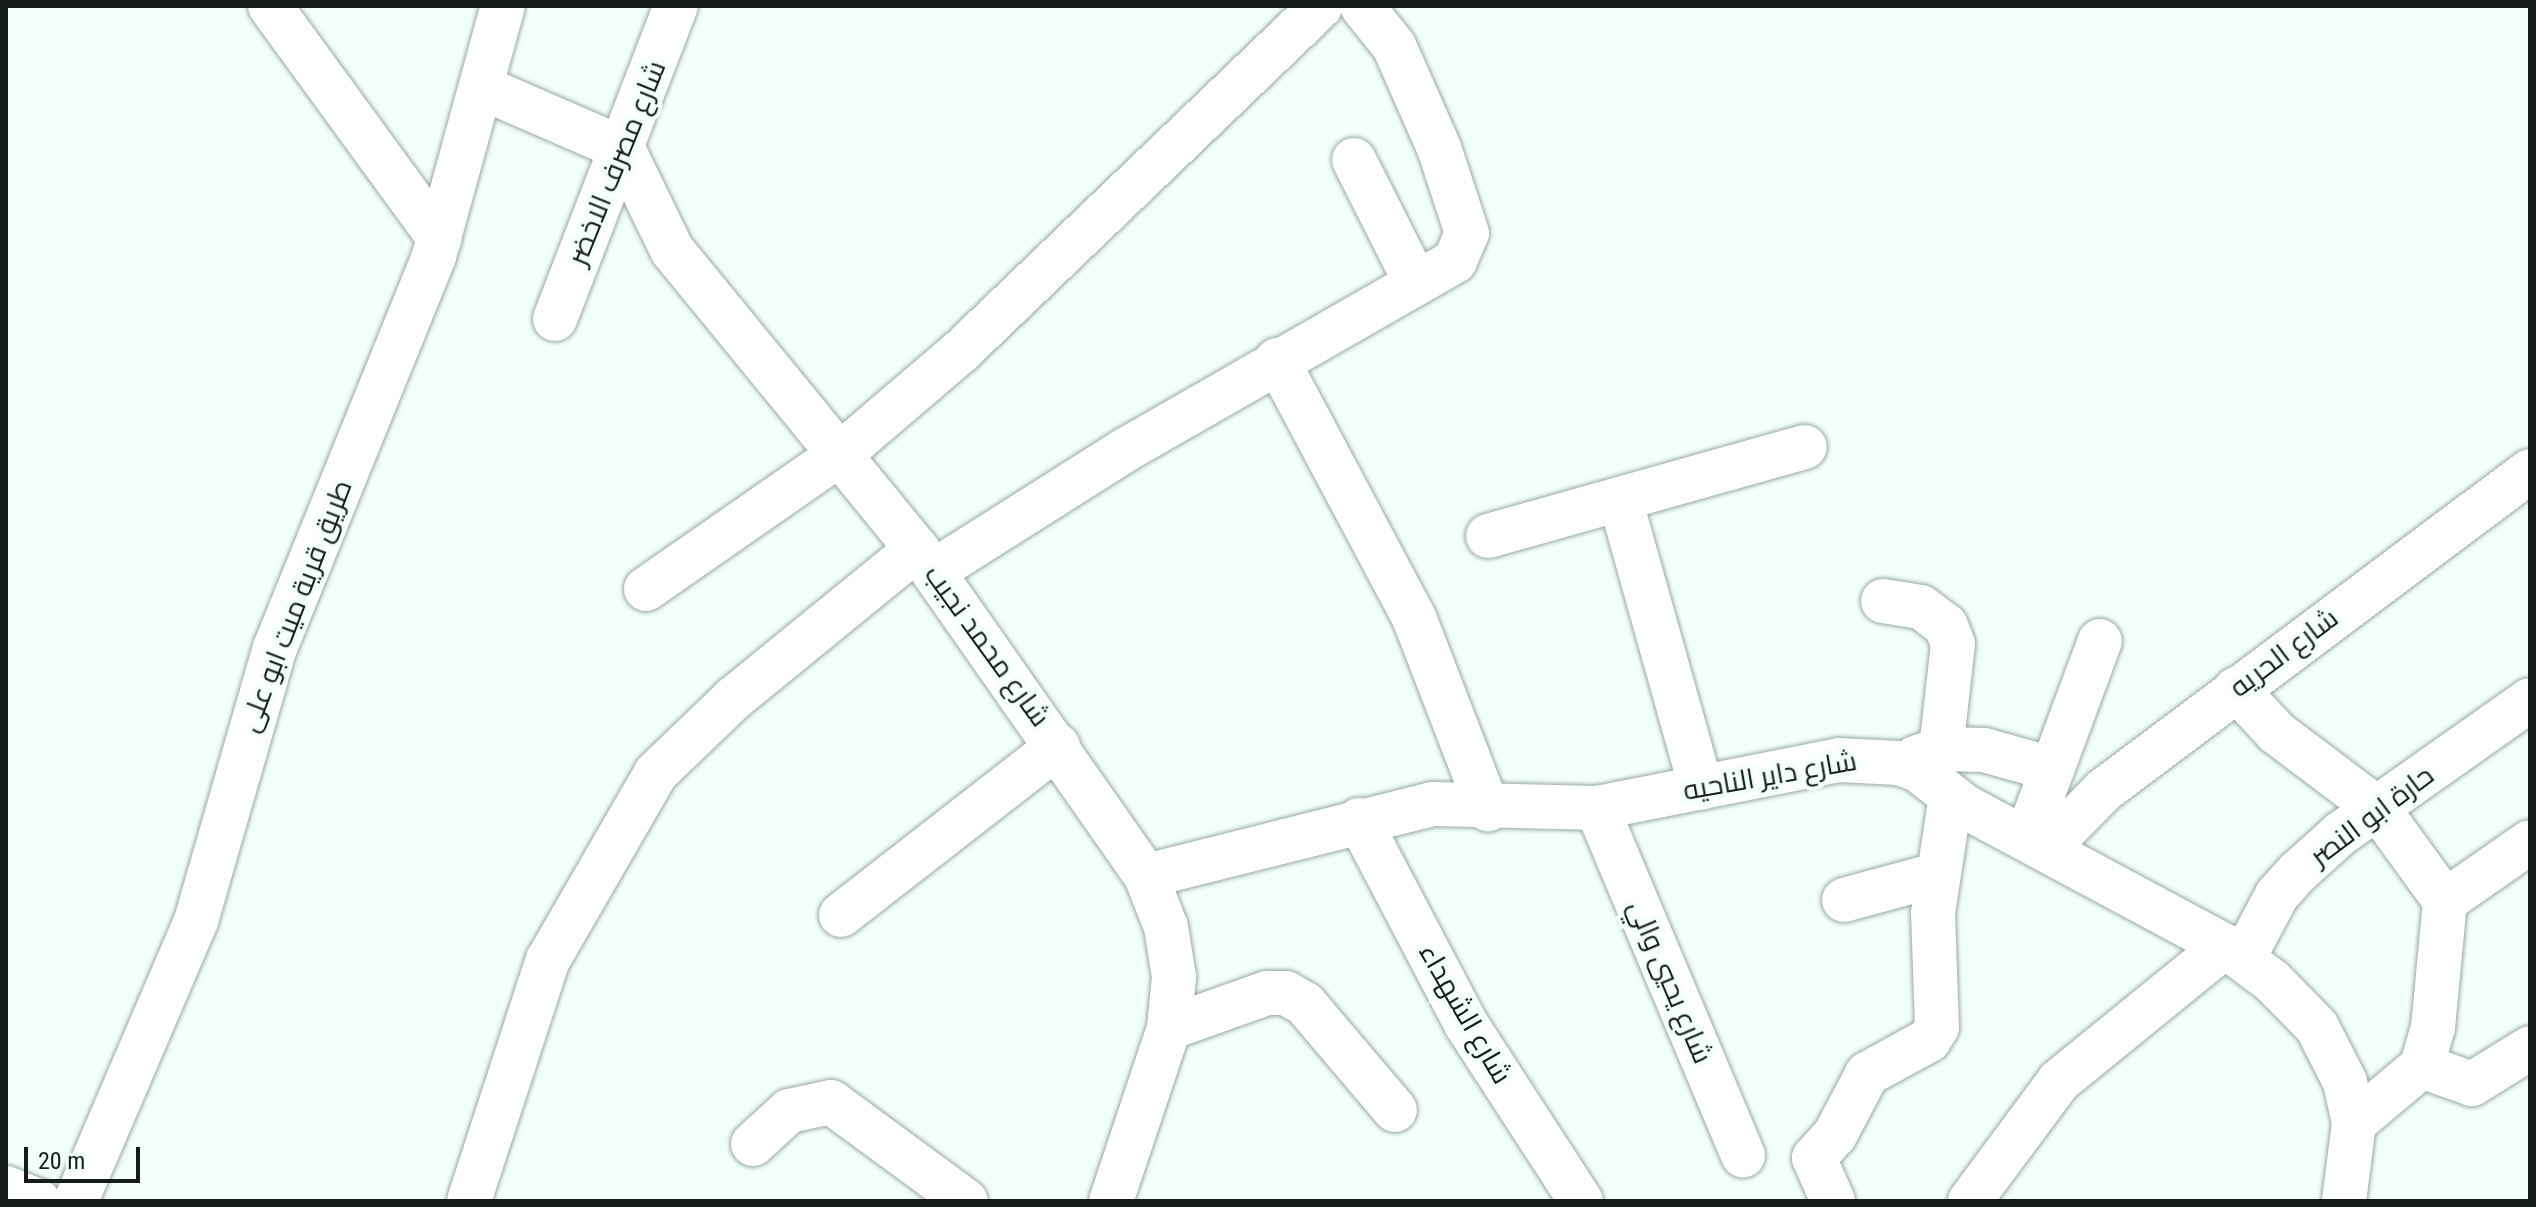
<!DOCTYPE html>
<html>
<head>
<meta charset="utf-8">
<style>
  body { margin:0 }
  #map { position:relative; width:2536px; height:1207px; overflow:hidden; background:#f3fffb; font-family:"Roboto Condensed",Cairo,sans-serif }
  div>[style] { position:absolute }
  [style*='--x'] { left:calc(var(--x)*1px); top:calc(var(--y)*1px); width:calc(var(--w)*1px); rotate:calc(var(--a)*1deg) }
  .roads { filter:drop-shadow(0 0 2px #97a9a3) drop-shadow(0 0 2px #97a9a3) }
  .minor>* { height:44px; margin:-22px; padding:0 22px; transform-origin:22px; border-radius:22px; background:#fff }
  span { translate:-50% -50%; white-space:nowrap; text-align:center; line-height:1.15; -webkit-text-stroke:8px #f3fffb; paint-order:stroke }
  .street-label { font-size:28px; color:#161c1a }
  .frame { position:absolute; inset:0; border:8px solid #161c1a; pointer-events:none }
  .scale { position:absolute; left:24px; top:1147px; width:116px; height:36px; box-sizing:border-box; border:4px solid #161c1a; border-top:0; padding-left:10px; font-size:24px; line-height:28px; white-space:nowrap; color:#161c1a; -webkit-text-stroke:6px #f3fffb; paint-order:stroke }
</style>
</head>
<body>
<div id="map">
  <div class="roads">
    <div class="minor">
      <div style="--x:270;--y:6;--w:288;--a:53.9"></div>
      <div style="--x:483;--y:88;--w:153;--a:23.5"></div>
      <div style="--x:623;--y:149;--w:112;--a:64.1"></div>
      <div style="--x:672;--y:250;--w:387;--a:50.7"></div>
      <div style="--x:917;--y:549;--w:399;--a:55"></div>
      <div style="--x:1146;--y:876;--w:55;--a:68.6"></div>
      <div style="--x:1166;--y:927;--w:51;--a:80.9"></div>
      <div style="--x:1174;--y:977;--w:51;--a:95.6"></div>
      <div style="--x:1169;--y:1028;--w:182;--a:108.5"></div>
      <div style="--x:1354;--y:160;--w:138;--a:63.2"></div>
      <div style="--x:555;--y:319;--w:336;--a:-68.9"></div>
      <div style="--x:1277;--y:360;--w:294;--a:62"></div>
      <div style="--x:1415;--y:620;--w:203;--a:68.9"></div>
      <div style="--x:1620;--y:499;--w:300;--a:74.3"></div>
      <div style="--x:1488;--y:536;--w:329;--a:-15.7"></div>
      <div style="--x:934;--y:571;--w:228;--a:-32.3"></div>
      <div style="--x:1127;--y:449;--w:378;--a:-29.8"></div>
      <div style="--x:1455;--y:261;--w:30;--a:-67"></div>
      <div style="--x:1467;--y:233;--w:89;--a:-108.2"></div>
      <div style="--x:1439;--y:148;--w:111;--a:-113.8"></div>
      <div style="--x:1394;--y:46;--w:51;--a:-128.7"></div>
      <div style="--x:646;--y:589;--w:240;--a:-34.8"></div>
      <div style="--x:843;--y:452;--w:153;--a:-40.5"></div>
      <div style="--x:959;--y:353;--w:501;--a:-43.79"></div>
      <div style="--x:1883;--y:601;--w:38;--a:9"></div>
      <div style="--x:1921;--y:607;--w:31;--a:37"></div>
      <div style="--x:1946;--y:626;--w:19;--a:69"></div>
      <div style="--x:1953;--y:644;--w:106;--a:96.5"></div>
      <div style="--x:2236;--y:689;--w:60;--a:47"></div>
      <div style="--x:2277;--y:733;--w:128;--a:37"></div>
      <div style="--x:2379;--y:810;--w:112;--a:54"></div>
      <div style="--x:2445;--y:901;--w:127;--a:95.4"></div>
      <div style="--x:2433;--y:1027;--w:41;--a:105.8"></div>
      <div style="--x:2422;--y:1066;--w:89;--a:140"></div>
      <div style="--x:1915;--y:758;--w:28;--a:-19"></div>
      <div style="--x:1941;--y:749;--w:43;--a:1.3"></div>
      <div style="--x:1984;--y:750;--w:71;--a:15.6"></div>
      <div style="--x:1597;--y:808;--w:377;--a:67.2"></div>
      <div style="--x:1359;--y:820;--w:230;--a:62.3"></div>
      <div style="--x:1466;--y:1024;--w:211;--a:57"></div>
      <div style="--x:2027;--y:837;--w:209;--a:-69.6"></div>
      <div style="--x:2048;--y:847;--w:80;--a:-45.5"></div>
      <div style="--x:2104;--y:790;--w:532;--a:-36.83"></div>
      <div style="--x:1146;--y:876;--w:296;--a:-14.1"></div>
      <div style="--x:1433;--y:804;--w:164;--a:1.4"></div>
      <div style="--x:1597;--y:808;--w:247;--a:-11.2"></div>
      <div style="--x:1839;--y:760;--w:60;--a:2.9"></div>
      <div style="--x:1899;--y:763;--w:20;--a:20"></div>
      <div style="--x:1918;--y:770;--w:58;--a:38"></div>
      <div style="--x:1964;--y:806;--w:296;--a:28.2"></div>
      <div style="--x:2225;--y:946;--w:59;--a:36.7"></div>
      <div style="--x:2272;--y:981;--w:64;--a:45.6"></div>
      <div style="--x:2317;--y:1027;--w:62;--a:63"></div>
      <div style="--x:2345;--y:1082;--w:42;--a:77.6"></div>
      <div style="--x:2354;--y:1123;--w:79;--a:97.3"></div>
      <div style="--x:1844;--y:900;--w:95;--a:-15.2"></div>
      <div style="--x:2445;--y:901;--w:103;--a:-34.8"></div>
      <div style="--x:841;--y:915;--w:275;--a:-37.9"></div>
      <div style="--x:2243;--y:959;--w:72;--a:-62"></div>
      <div style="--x:2277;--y:895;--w:31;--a:-48"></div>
      <div style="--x:2298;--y:872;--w:57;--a:-42.1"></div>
      <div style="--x:2340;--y:834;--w:232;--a:-35.2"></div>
      <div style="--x:1169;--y:1028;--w:104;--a:-19.7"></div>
      <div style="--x:1267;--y:993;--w:19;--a:0"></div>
      <div style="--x:1286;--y:993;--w:22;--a:30"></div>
      <div style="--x:1305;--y:1004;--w:139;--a:49.7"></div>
      <div style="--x:2422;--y:1066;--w:53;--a:19.8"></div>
      <div style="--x:2472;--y:1084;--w:68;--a:-31.8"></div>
      <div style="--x:753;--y:1144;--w:49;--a:-42.5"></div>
      <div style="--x:789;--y:1111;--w:43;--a:-12.1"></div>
      <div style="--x:831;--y:1102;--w:167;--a:36.3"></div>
      <div style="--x:6;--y:1188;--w:35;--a:22"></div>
      <div style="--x:76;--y:1201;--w:305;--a:-66.8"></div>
      <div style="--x:196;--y:921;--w:284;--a:-73.9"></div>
      <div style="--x:275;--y:648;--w:423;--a:-67.9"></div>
      <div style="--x:434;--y:256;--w:259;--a:-74.6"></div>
      <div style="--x:469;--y:1201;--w:254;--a:-71.9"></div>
      <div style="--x:548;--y:960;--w:216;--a:-60"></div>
      <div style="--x:656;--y:773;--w:107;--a:-43.9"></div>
      <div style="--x:733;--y:699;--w:237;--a:-39.2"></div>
      <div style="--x:1833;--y:1201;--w:47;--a:-113.8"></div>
      <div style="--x:1814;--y:1158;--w:31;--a:-48"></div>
      <div style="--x:1835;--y:1135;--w:69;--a:-62.3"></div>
      <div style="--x:1867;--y:1074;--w:71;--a:-28.7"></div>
      <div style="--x:1929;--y:1040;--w:15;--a:-58"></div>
      <div style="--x:1937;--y:1027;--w:114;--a:-92"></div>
      <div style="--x:1933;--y:913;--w:118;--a:-81.3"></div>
      <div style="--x:1970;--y:1201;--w:149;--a:-53.4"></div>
      <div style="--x:2059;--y:1081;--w:214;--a:-39.1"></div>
    </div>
  </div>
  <div class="street-label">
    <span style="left:617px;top:163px;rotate:-68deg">شارع مصرف الاخضر</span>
    <span style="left:296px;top:606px;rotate:-69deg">طريق قرية ميت ابو على</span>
    <span style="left:987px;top:646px;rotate:54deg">شارع محمد نجيب</span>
    <span style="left:2284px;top:653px;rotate:-37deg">شارع الحريه</span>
    <span style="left:1770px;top:776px;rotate:-10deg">شارع داير الناحيه</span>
    <span style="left:2372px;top:816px;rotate:-37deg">حارة ابو النصر</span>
    <span style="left:1670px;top:982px;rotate:67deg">شارع يحيي والي</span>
    <span style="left:1465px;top:1014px;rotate:60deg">شارع الشهداء</span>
  </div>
  <div class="frame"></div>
  <div class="scale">20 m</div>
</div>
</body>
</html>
